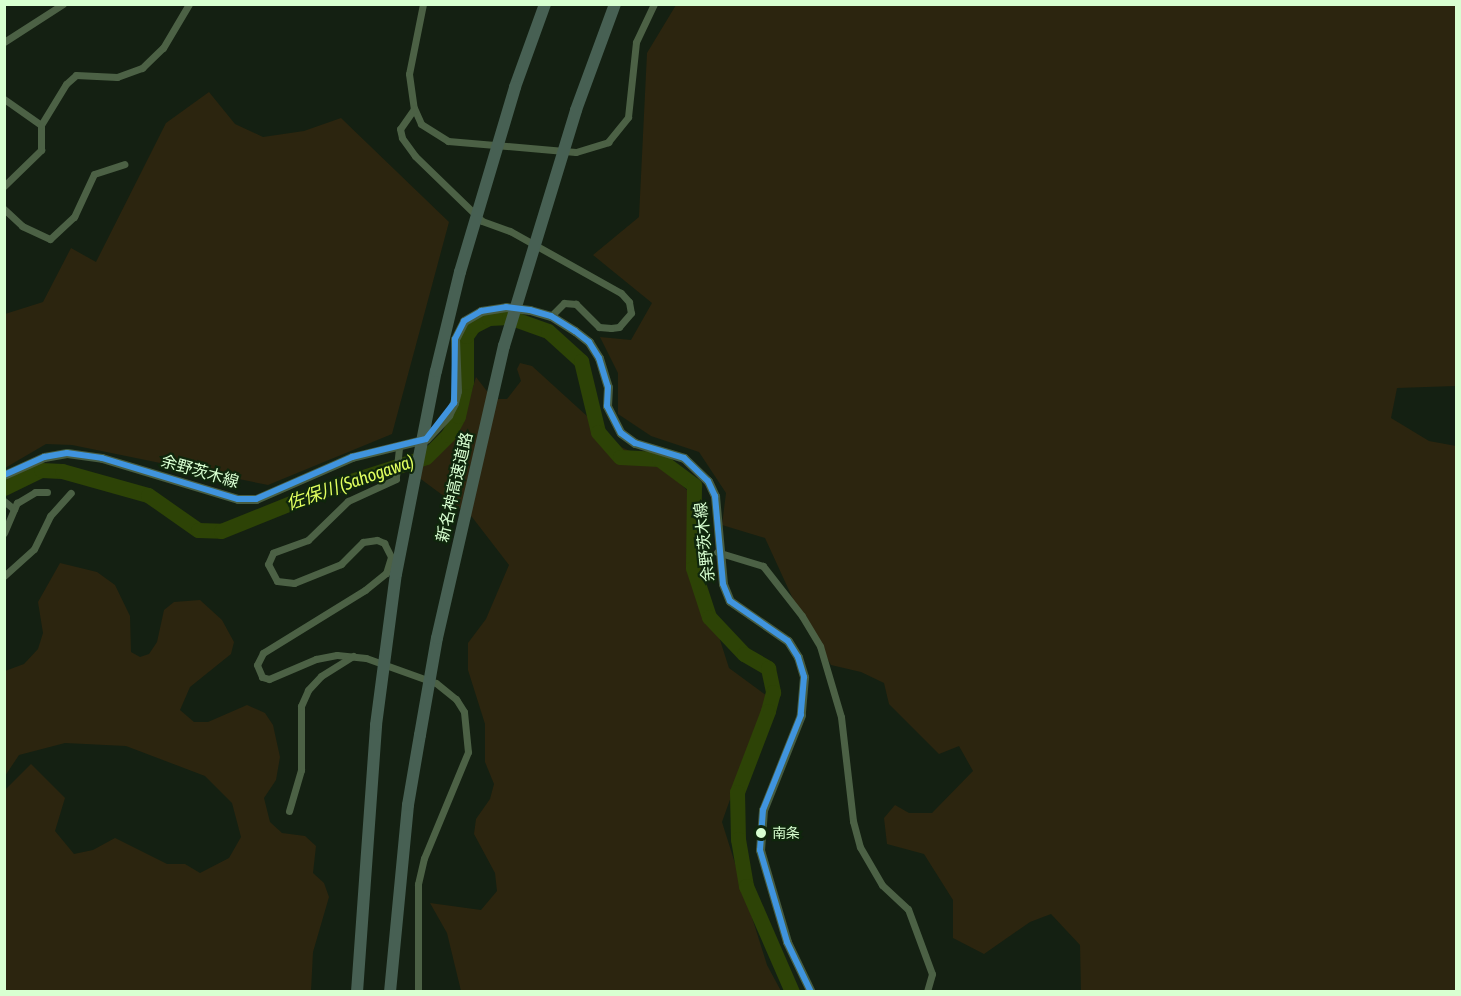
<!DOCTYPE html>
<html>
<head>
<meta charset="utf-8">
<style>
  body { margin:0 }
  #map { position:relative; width:1461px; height:996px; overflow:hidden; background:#142012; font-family:"Asap Condensed","Noto Sans JP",sans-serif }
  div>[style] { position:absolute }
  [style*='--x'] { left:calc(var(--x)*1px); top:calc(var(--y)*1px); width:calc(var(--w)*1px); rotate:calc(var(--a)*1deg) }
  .green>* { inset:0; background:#2c250f }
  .river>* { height:15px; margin:-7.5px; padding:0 7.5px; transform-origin:7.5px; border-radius:7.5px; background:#2d4306 }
  .street>* { height:7px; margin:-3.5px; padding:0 3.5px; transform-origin:3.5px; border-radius:3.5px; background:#4c6145 }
  .secondary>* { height:9px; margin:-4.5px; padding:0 4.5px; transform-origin:4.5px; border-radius:4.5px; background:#475c41 }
  .highway>* { height:12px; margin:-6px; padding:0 6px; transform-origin:6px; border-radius:6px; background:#476053 }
  .highway-bridge>* { height:12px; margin:-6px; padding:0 6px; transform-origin:6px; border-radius:6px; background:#476053 }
  .bus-1>* { height:6px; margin:-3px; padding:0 3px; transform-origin:3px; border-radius:3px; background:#4094de }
  .dots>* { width:16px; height:16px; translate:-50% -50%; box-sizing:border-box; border:3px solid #0f260c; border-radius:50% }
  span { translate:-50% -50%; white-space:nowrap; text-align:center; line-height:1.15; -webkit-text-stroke:4.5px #0f260c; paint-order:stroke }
  .bus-label { font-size:14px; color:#d8ffd1 }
  .left { translate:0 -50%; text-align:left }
  .street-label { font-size:16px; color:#d8ffd1 }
  .water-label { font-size:18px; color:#e1ff5f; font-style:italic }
  .frame { position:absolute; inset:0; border:6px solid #d8ffd1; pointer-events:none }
</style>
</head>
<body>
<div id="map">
  <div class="green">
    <div style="clip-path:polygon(676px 5px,1456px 5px,1456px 386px,1397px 388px,1391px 418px,1429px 441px,1456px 446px,1456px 991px,1081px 991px,1080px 945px,1051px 914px,1030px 922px,984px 954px,953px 938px,953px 900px,924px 854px,887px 844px,884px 818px,895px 805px,909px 813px,932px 813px,973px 771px,959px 746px,939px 754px,889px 704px,884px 683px,861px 672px,831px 665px,793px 599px,765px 538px,722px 525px,726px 493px,699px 452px,651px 436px,618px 414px,618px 373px,600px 337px,631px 340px,652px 303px,593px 255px,639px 217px,647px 53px)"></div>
    <div style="clip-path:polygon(209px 92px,235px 124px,263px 137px,304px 131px,341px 118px,449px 222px,392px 434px,268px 485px,72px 445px,46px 444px,5px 468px,5px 314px,43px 302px,71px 248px,96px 262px,166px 123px)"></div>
    <div style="clip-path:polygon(520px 363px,532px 366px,621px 447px,659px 464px,688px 491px,712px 615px,729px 668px,767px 696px,722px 822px,767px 965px,781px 991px,461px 991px,447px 933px,430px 903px,481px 910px,497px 891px,495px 873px,474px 834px,476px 819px,490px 799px,494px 784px,485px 762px,485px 724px,468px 670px,468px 643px,486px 619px,509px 565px,472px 517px,410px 471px,408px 465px,432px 459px,450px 442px,462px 423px,476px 377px,493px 399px,507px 399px,521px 381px,517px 369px)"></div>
    <div style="clip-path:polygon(60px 563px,97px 572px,115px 585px,130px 616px,131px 652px,140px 657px,149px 654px,157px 642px,164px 610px,174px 602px,200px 600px,222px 620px,234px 642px,231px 654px,190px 687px,180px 710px,194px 722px,208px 722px,247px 705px,265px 713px,273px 725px,280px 757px,276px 780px,264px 798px,270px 822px,282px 833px,305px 836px,316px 846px,313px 873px,324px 883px,329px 897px,313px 952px,311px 991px,5px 991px,5px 790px,31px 764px,65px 798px,55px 831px,74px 854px,93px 850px,115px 838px,167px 864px,185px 864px,200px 873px,229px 858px,241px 837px,232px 803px,205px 776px,126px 746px,65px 743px,19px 755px,5px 776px,5px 671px,24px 664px,38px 649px,43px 633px,38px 602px)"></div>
  </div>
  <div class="river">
    <div style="--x:4;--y:488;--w:41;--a:-25.9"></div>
    <div style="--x:41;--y:470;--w:21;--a:3"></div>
    <div style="--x:62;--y:471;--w:89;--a:15.6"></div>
    <div style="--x:148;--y:495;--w:61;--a:35"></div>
    <div style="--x:198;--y:530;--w:23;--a:2"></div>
    <div style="--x:221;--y:531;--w:110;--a:-21.9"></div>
    <div style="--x:323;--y:490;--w:108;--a:-17.8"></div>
    <div style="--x:426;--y:457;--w:31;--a:-45"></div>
    <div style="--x:448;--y:435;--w:21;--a:-62"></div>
    <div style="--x:458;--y:416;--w:35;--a:-77"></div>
    <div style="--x:466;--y:382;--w:46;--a:-90"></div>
    <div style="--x:466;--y:336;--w:12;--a:-55"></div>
    <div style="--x:473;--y:326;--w:18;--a:-27"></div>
    <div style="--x:489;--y:318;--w:20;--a:-3"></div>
    <div style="--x:509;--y:317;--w:41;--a:19.7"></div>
    <div style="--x:548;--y:331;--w:45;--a:42.3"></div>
    <div style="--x:581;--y:361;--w:73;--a:76.5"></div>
    <div style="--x:598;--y:432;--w:33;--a:49"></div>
    <div style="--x:620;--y:457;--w:39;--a:3"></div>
    <div style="--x:659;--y:459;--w:44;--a:36.6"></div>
    <div style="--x:694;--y:485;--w:83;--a:90.7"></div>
    <div style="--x:693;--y:568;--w:52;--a:71.9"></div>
    <div style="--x:709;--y:617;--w:51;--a:46.6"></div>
    <div style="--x:744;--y:654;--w:28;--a:30"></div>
    <div style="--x:768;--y:668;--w:25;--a:78"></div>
    <div style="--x:773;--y:692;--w:20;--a:105"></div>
    <div style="--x:768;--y:711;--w:87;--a:110.9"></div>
    <div style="--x:737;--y:792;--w:47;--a:88.8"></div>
    <div style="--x:738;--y:839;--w:48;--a:80.3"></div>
    <div style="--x:746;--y:886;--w:116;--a:66.5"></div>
  </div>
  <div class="street">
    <div style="--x:423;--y:4;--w:71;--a:101.3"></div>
    <div style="--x:409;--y:74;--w:34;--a:82"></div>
    <div style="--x:414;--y:108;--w:17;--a:66"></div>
    <div style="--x:421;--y:124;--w:32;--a:32"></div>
    <div style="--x:448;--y:141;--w:128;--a:4.9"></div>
    <div style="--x:576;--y:152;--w:34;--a:-17"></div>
    <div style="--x:608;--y:142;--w:32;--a:-51"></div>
    <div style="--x:628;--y:117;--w:75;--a:-83.9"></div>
    <div style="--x:636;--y:42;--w:42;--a:-64.7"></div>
    <div style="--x:4;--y:42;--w:70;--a:-32.8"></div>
    <div style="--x:4;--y:99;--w:45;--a:35.1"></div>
    <div style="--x:414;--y:109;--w:24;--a:125"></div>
    <div style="--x:400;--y:129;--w:9;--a:77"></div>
    <div style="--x:402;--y:138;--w:22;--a:54"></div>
    <div style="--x:415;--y:156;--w:93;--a:44.1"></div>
    <div style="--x:482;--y:221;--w:30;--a:20"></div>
    <div style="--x:510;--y:231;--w:127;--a:29.2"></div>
    <div style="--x:621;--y:293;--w:12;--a:48"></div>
    <div style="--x:629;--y:302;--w:11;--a:80"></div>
    <div style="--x:631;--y:313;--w:18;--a:131"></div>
    <div style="--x:619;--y:327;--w:8;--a:173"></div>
    <div style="--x:611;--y:328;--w:12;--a:-175"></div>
    <div style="--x:599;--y:327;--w:33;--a:-135"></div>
    <div style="--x:576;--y:304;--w:12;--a:-175"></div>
    <div style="--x:564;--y:303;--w:18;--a:135"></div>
    <div style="--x:4;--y:186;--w:52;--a:-44.2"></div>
    <div style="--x:41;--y:150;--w:25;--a:-90"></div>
    <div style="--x:41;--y:125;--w:48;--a:-58.6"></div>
    <div style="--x:66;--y:84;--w:13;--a:-42"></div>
    <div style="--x:76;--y:75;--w:41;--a:2.8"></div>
    <div style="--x:117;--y:77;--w:27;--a:-20"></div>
    <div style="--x:142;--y:68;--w:29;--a:-44"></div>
    <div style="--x:163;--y:48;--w:51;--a:-59.4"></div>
    <div style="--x:4;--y:209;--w:25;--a:43"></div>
    <div style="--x:22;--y:226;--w:31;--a:25"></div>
    <div style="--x:50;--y:239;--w:33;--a:-43"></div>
    <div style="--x:74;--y:217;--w:47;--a:-65.1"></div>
    <div style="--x:94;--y:174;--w:32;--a:-18"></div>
    <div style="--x:399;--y:448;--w:31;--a:96"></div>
    <div style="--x:396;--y:479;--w:53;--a:155.4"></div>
    <div style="--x:348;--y:501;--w:56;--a:135.7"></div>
    <div style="--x:308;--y:540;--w:37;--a:160"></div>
    <div style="--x:273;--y:553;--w:12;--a:114"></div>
    <div style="--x:268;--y:564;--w:19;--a:62"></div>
    <div style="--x:277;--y:581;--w:17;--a:7"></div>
    <div style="--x:294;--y:583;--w:51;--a:-22"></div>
    <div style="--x:341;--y:564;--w:31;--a:-45"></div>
    <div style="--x:363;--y:542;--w:14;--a:-8"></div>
    <div style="--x:377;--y:540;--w:8;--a:23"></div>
    <div style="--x:384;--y:543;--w:16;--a:63"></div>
    <div style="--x:391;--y:557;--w:17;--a:107"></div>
    <div style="--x:386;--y:573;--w:27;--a:141"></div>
    <div style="--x:365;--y:590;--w:120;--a:148.3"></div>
    <div style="--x:263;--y:653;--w:13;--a:117"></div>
    <div style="--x:257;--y:665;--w:13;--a:67"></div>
    <div style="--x:262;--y:677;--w:7;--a:16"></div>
    <div style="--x:269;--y:679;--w:51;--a:-23.1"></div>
    <div style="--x:316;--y:659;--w:21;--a:-11"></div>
    <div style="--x:337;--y:655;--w:29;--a:6"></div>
    <div style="--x:366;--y:658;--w:74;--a:19.7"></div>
    <div style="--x:436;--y:683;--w:26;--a:39"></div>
    <div style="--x:456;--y:699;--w:15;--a:58"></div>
    <div style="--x:464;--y:712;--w:40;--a:84.3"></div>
    <div style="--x:468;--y:752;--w:115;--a:112.5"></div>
    <div style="--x:424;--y:858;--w:27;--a:103"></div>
    <div style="--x:418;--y:884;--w:108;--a:90"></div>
    <div style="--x:4;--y:501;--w:13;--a:39"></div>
    <div style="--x:4;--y:533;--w:33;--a:-67"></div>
    <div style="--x:17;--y:503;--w:21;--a:-31"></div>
    <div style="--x:35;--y:492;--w:12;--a:0"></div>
    <div style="--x:717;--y:552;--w:48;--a:16.9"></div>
    <div style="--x:763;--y:566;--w:63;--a:52"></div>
    <div style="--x:802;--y:616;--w:35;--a:59"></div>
    <div style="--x:820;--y:646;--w:74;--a:73.5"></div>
    <div style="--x:841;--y:717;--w:105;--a:83.4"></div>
    <div style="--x:853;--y:821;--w:27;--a:75"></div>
    <div style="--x:860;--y:847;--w:44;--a:59.9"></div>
    <div style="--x:882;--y:885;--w:35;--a:43"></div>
    <div style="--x:908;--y:909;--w:69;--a:69.7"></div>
    <div style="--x:932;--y:974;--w:19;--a:106"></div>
    <div style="--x:4;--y:576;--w:40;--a:-42"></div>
    <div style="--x:34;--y:549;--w:37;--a:-64"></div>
    <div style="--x:50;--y:516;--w:31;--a:-48"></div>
    <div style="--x:289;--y:811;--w:43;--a:-73.7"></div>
    <div style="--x:301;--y:770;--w:64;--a:-90"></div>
    <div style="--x:301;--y:706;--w:17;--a:-66"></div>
    <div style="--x:308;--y:690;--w:19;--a:-47"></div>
    <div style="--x:321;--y:676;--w:38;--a:-32"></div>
  </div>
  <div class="secondary">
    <div style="--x:4;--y:475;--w:44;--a:-24.2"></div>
    <div style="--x:44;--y:457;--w:23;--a:-10"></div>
    <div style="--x:67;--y:453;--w:35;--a:8"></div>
    <div style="--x:102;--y:458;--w:142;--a:16.8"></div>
    <div style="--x:238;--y:499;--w:18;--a:0"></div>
    <div style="--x:256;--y:499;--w:105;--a:-23.6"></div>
    <div style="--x:352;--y:457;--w:76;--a:-13.7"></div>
    <div style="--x:426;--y:439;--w:33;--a:-47"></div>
    <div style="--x:448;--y:415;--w:13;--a:-63"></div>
    <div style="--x:454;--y:403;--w:12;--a:-76"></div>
    <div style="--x:457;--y:391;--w:52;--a:-92.2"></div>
    <div style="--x:455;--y:339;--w:20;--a:-63"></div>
    <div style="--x:464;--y:321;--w:20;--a:-30"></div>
    <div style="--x:481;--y:311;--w:25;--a:-9"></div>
    <div style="--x:506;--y:307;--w:24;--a:7"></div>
    <div style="--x:530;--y:310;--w:22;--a:16"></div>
    <div style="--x:551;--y:316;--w:28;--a:32"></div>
    <div style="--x:575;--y:331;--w:18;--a:38"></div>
    <div style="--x:589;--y:342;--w:19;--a:58"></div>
    <div style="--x:599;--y:358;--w:30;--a:73"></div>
    <div style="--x:608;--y:387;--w:19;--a:93"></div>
    <div style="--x:607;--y:406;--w:30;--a:63"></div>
    <div style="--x:621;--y:433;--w:17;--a:36"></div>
    <div style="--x:635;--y:443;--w:51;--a:17"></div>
    <div style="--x:684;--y:458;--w:33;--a:44"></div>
    <div style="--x:708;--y:481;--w:17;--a:65"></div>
    <div style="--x:715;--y:496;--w:88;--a:84.8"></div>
    <div style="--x:723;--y:584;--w:18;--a:68"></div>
    <div style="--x:730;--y:601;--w:70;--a:34.6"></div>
    <div style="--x:788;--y:641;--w:19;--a:58"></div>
    <div style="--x:798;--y:657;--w:21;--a:73"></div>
    <div style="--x:804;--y:677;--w:38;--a:95"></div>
    <div style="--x:801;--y:715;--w:102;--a:111.8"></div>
    <div style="--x:763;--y:810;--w:40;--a:94.3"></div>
    <div style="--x:760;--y:850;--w:96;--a:73.6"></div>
    <div style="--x:787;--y:942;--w:55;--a:64.4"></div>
  </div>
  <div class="highway">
    <div style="--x:515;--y:87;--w:88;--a:-70.1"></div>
    <div style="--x:576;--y:110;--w:113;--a:-69.8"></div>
    <div style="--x:357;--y:992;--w:268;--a:-85.9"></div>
    <div style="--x:390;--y:992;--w:188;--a:-84.5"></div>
    <div style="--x:408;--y:805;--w:71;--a:-80.3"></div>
  </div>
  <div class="highway-bridge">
    <div style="--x:376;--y:725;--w:152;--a:-82.5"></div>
    <div style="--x:396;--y:574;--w:207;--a:-78.9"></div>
    <div style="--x:436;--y:371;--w:102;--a:-76.4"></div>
    <div style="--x:460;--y:272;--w:193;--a:-73.4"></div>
    <div style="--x:420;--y:735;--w:98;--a:-80.1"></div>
    <div style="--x:437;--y:638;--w:300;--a:-77.1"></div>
    <div style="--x:504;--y:346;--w:247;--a:-73"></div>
  </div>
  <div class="bus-1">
    <div style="--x:4;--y:475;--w:44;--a:-24.2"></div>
    <div style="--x:44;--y:457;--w:23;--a:-10"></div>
    <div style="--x:67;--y:453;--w:35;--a:8"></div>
    <div style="--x:102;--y:458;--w:142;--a:16.8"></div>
    <div style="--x:238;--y:499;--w:18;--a:0"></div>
    <div style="--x:256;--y:499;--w:105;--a:-23.6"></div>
    <div style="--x:352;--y:457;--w:76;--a:-13.7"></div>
    <div style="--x:426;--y:439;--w:46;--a:-52.1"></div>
    <div style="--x:454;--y:403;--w:64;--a:-89.1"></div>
    <div style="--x:455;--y:339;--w:20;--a:-63"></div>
    <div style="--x:464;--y:321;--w:20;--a:-30"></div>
    <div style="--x:481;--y:311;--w:25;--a:-9"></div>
    <div style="--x:506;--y:307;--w:24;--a:7"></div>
    <div style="--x:530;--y:310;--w:22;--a:16"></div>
    <div style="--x:551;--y:316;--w:28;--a:32"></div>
    <div style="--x:575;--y:331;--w:18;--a:38"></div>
    <div style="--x:589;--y:342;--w:19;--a:58"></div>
    <div style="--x:599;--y:358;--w:30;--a:73"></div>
    <div style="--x:608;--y:387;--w:19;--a:93"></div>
    <div style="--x:607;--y:406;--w:30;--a:63"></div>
    <div style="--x:621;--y:433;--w:17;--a:36"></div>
    <div style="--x:635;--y:443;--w:51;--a:17"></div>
    <div style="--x:684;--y:458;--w:33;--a:44"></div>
    <div style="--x:708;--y:481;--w:17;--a:65"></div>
    <div style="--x:715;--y:496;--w:88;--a:84.8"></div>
    <div style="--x:723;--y:584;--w:18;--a:68"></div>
    <div style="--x:730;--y:601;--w:70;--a:34.6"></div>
    <div style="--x:788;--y:641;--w:19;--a:58"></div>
    <div style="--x:798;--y:657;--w:21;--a:73"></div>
    <div style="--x:804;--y:677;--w:38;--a:95"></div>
    <div style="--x:801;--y:715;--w:102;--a:111.8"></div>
    <div style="--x:763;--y:810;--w:40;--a:94.3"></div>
    <div style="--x:760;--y:850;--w:96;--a:73.6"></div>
    <div style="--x:787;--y:942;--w:55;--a:64.4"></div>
  </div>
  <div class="dots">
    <div style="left:761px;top:833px;background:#d8ffd1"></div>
  </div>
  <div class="bus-label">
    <span class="left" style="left:772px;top:833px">南条</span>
  </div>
  <div class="street-label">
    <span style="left:200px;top:471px;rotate:16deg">余野茨木線</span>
    <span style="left:454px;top:487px;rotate:-77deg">新名神高速道路</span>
    <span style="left:704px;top:542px;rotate:-96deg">余野茨木線</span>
  </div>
  <div class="water-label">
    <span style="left:350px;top:483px;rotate:-19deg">佐保川 (Sahogawa)</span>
  </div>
  <div class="frame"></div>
</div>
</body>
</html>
